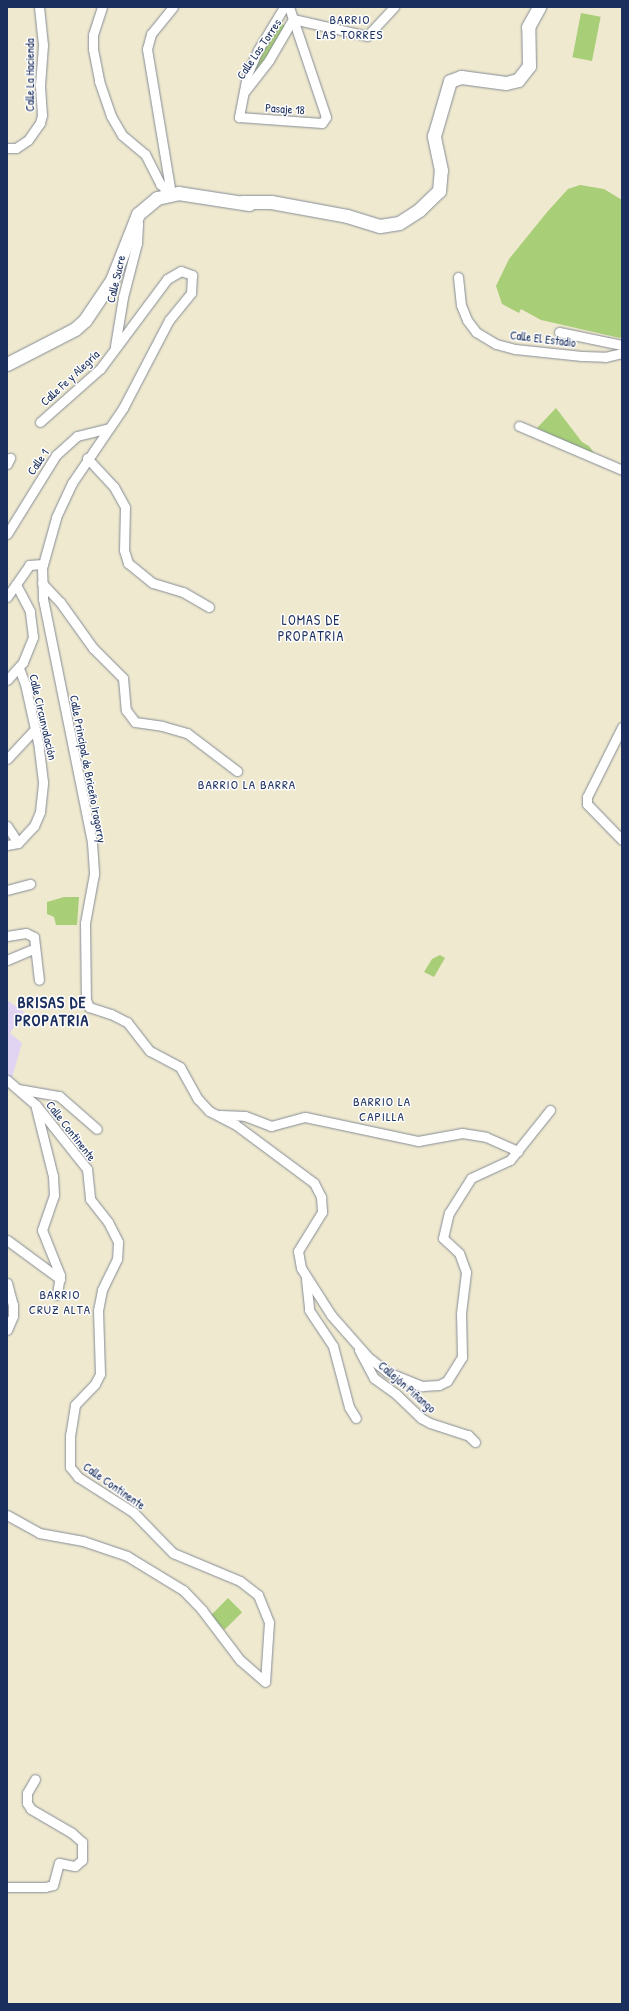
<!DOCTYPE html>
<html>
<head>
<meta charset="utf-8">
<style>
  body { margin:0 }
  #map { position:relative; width:629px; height:2011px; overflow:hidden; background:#efe9cf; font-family:"Patrick Hand",sans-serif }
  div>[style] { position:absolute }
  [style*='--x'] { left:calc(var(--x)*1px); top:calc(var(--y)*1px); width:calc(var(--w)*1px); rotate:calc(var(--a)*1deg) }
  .built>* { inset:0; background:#e1d4f3 }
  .green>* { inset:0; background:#a8ce78; transform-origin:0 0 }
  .roads { filter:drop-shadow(0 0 1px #858c96) drop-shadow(0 0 1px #858c96) }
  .street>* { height:9px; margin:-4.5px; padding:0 4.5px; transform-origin:4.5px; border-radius:4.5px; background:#fff }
  .secondary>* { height:13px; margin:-6.5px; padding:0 6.5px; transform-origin:6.5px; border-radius:6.5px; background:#fff }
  span { translate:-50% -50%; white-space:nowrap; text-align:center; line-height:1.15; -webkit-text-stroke:3px #fff; paint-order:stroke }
  .street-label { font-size:12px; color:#1b2f5e }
  .neighbourhood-label { font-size:13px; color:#1b2f5e; letter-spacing:1px }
  .quarter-label { font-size:14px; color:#1b2f5e; letter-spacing:1px }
  .district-label { font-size:16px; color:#1b2f5e; font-weight:700; letter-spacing:1px }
  .frame { position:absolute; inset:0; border:8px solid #1b2f5e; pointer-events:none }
</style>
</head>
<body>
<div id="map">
  <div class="built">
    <div style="clip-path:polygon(7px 1000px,24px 1012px,10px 1033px,22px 1043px,12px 1078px,7px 1076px)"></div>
  </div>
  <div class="green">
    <div style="left:581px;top:13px;width:20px;height:45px;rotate:11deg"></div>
    <div style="clip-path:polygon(278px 22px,286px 26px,253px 78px,249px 76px)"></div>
    <div style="clip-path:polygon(580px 185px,604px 189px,622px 200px,622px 337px,620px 338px,541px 320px,521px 309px,519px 313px,502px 304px,496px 286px,509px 259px,548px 211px,568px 189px)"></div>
    <div style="clip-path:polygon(556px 408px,582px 442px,589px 446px,597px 457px,537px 428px)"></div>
    <div style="clip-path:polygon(64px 897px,79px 897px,77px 925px,56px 925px,54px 917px,47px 914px,47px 902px)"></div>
    <div style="clip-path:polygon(440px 955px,445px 958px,434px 977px,424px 972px,432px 959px)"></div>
    <div style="left:228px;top:1598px;width:20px;height:25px;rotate:45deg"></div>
  </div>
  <div class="roads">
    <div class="street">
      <div style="--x:102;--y:7;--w:29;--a:108"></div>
      <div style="--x:93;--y:35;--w:14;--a:90"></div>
      <div style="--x:93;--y:49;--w:33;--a:79"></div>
      <div style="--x:99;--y:81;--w:37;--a:71"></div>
      <div style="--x:111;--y:116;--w:22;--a:60"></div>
      <div style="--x:122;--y:135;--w:30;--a:40"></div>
      <div style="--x:145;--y:154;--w:34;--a:63"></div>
      <div style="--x:160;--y:184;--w:15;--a:42"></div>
      <div style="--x:284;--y:7;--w:50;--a:121.2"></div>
      <div style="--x:258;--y:50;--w:27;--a:114"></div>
      <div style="--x:247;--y:75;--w:43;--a:100.8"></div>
      <div style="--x:239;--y:117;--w:83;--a:4.1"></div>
      <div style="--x:322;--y:123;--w:7;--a:-56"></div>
      <div style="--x:326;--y:117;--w:116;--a:-108.6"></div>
      <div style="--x:245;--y:91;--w:39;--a:-52"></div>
      <div style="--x:269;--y:60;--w:48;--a:-59.7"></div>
      <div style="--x:293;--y:19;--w:76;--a:12.9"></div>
      <div style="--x:367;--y:36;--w:40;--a:-47"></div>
      <div style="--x:7;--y:148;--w:9;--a:0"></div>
      <div style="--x:16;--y:148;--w:14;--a:-34"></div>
      <div style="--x:28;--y:140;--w:21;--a:-55"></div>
      <div style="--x:40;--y:123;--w:8;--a:-76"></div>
      <div style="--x:42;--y:115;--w:30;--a:-94"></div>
      <div style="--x:40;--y:85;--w:40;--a:-85.7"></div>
      <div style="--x:43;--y:45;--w:38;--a:-96"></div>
      <div style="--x:171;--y:194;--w:147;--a:-99.4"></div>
      <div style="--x:147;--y:49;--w:16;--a:-75"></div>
      <div style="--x:151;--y:34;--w:35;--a:-51"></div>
      <div style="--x:458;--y:277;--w:28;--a:84"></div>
      <div style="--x:461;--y:305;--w:16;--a:68"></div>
      <div style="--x:467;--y:320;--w:15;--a:53"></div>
      <div style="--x:476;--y:332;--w:23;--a:31"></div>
      <div style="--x:496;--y:344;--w:20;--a:15"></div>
      <div style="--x:515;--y:349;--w:67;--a:6"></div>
      <div style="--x:582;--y:356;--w:23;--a:2"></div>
      <div style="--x:605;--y:357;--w:17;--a:-13"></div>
      <div style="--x:559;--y:332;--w:64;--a:11.7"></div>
      <div style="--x:115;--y:346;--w:50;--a:-80.7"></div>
      <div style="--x:123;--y:297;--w:56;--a:-75.5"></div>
      <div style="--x:137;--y:243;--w:20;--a:-87"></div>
      <div style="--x:40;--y:422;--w:80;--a:-41.5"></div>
      <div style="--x:100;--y:369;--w:112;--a:-53.3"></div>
      <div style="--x:167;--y:279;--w:16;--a:-30"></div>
      <div style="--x:181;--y:271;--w:12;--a:20"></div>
      <div style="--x:192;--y:275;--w:18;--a:93"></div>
      <div style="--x:191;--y:293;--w:35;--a:129"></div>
      <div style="--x:169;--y:320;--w:99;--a:117.6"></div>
      <div style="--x:123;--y:408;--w:91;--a:124.2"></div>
      <div style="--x:72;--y:483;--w:38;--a:115"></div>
      <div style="--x:56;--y:518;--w:52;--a:105.6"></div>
      <div style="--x:42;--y:568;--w:31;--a:88"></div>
      <div style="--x:43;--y:599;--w:249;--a:78.6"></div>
      <div style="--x:92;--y:843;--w:31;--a:86"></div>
      <div style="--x:94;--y:874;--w:50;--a:100.4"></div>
      <div style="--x:85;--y:923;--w:77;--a:89.3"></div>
      <div style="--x:86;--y:1000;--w:8;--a:67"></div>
      <div style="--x:89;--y:1007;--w:23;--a:18"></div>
      <div style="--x:111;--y:1014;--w:18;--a:27"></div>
      <div style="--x:127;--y:1022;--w:37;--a:52"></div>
      <div style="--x:150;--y:1051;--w:34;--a:28"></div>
      <div style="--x:180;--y:1067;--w:37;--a:61"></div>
      <div style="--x:198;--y:1099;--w:16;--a:47"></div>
      <div style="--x:209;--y:1111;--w:30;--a:27"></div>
      <div style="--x:236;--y:1125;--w:97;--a:36.6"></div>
      <div style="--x:314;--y:1183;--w:16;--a:63"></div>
      <div style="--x:321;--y:1197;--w:15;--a:86"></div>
      <div style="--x:322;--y:1212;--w:46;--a:121.6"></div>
      <div style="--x:298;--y:1251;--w:17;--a:80"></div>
      <div style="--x:301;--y:1268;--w:56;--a:57.4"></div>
      <div style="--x:331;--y:1315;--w:56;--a:48.6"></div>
      <div style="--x:368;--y:1357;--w:24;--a:38"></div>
      <div style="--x:387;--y:1372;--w:38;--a:22"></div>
      <div style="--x:422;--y:1386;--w:17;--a:-3"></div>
      <div style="--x:439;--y:1385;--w:9;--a:-27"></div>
      <div style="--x:447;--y:1381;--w:28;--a:-58"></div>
      <div style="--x:462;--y:1357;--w:44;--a:-91.3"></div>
      <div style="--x:461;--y:1313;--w:41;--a:-83"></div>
      <div style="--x:466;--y:1272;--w:20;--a:-110"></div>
      <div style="--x:459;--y:1253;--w:22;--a:-137"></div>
      <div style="--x:443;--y:1238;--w:26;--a:-77"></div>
      <div style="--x:449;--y:1213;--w:41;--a:-57.8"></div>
      <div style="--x:471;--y:1178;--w:43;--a:-24.8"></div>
      <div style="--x:510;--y:1160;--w:64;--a:-51.3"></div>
      <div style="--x:519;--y:426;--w:112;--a:23.1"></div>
      <div style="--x:87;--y:458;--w:40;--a:47"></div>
      <div style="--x:114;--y:487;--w:23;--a:61"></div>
      <div style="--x:125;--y:507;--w:43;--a:91.3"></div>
      <div style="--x:124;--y:550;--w:14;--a:73"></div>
      <div style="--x:128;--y:563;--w:32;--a:39"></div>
      <div style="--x:153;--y:583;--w:31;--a:17"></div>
      <div style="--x:183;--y:592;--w:30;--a:30"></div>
      <div style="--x:7;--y:464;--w:7;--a:-63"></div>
      <div style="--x:7;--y:534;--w:93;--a:-58.2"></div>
      <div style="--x:56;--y:455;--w:28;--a:-42"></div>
      <div style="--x:77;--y:436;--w:33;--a:-14"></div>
      <div style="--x:42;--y:583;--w:26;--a:47"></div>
      <div style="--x:60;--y:602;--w:57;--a:54.3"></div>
      <div style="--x:93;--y:648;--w:42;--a:45"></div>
      <div style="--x:123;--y:678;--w:32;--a:85"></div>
      <div style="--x:126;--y:710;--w:15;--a:53"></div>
      <div style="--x:135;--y:722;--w:27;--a:8"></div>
      <div style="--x:162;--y:726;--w:26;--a:16"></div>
      <div style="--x:187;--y:733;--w:63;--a:37.2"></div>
      <div style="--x:7;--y:597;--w:39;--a:-55"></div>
      <div style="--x:29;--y:565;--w:14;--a:-4"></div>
      <div style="--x:7;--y:680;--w:24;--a:-48"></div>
      <div style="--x:23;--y:662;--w:27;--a:-68"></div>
      <div style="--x:33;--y:637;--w:26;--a:-97"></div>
      <div style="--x:30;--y:611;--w:30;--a:-118"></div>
      <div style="--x:622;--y:727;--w:78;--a:116.6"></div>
      <div style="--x:587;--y:797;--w:7;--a:90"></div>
      <div style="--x:587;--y:804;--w:50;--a:45.8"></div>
      <div style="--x:7;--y:759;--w:40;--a:-47"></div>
      <div style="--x:7;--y:826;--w:20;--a:57"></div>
      <div style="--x:7;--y:845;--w:11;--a:-10"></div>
      <div style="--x:18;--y:843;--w:23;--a:-47"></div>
      <div style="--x:34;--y:826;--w:15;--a:-67"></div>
      <div style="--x:40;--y:812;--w:30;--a:-84"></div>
      <div style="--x:43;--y:782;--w:35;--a:-97"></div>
      <div style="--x:39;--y:747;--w:65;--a:-102.5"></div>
      <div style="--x:25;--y:684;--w:17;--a:-111"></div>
      <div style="--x:7;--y:890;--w:24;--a:-15"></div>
      <div style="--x:7;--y:936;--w:19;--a:-9"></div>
      <div style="--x:26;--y:933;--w:9;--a:27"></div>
      <div style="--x:34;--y:937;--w:43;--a:83.4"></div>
      <div style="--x:7;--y:960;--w:30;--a:-23"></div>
      <div style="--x:7;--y:1080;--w:38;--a:41"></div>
      <div style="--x:36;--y:1105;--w:82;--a:51.4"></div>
      <div style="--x:87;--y:1169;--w:30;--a:84"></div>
      <div style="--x:90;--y:1199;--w:29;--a:52"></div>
      <div style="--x:108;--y:1222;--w:22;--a:63"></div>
      <div style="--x:118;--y:1242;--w:17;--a:93"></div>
      <div style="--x:117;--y:1259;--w:34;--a:116"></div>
      <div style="--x:102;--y:1290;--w:20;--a:101"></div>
      <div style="--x:98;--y:1310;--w:64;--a:88.2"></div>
      <div style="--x:100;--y:1374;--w:11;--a:117"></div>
      <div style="--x:95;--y:1384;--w:29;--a:134"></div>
      <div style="--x:75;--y:1405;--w:30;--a:99"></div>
      <div style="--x:70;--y:1435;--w:32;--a:90"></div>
      <div style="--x:70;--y:1467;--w:13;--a:51"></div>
      <div style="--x:78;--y:1477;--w:65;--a:32.5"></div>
      <div style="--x:133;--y:1512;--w:57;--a:45.7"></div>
      <div style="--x:173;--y:1553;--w:73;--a:22.7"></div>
      <div style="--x:240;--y:1581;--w:23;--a:38"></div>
      <div style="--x:258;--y:1595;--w:29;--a:68"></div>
      <div style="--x:269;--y:1622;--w:60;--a:93.8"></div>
      <div style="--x:18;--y:1089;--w:42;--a:9.7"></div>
      <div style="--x:59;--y:1096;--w:50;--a:41"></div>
      <div style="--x:36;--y:1108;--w:70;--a:76"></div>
      <div style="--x:53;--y:1176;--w:19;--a:87"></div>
      <div style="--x:54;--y:1195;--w:37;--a:109"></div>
      <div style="--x:42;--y:1230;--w:48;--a:68.2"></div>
      <div style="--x:60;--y:1275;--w:20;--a:99"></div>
      <div style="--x:220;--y:1115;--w:25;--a:2"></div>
      <div style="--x:245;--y:1116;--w:28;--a:21"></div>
      <div style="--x:271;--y:1126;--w:35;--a:-15"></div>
      <div style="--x:305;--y:1117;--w:116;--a:12"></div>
      <div style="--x:418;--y:1141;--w:45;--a:-10.3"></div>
      <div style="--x:462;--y:1133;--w:24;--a:9"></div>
      <div style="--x:486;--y:1137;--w:35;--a:24"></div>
      <div style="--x:7;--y:1240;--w:66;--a:36.3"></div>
      <div style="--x:306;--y:1279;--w:31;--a:84"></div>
      <div style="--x:309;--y:1310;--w:43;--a:56.3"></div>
      <div style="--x:333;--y:1346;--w:63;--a:75.3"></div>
      <div style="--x:349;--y:1407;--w:13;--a:58"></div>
      <div style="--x:7;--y:1283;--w:23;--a:75"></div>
      <div style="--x:13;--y:1305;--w:11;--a:90"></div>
      <div style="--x:13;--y:1316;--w:15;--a:113"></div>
      <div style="--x:359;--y:1350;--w:32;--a:62"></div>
      <div style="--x:374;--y:1378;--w:27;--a:36"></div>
      <div style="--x:396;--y:1394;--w:35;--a:44"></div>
      <div style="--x:421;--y:1418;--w:10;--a:29"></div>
      <div style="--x:430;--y:1423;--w:40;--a:18"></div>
      <div style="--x:468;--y:1435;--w:10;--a:45"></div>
      <div style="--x:7;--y:1515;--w:37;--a:29"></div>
      <div style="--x:39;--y:1533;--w:45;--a:10.3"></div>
      <div style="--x:83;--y:1541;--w:46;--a:18.8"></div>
      <div style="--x:127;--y:1556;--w:66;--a:31.3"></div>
      <div style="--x:183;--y:1590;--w:28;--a:46"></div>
      <div style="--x:202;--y:1610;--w:63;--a:52.8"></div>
      <div style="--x:240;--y:1660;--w:33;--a:41"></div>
      <div style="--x:7;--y:1887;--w:38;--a:0"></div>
      <div style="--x:45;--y:1887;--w:8;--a:-14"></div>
      <div style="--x:53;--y:1885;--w:23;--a:-75"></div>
      <div style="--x:59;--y:1863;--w:16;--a:11"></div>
      <div style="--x:75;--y:1866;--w:9;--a:-41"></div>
      <div style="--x:82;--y:1860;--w:18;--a:-90"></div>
      <div style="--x:82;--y:1842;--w:13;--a:-138"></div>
      <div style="--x:72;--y:1833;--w:48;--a:-149.7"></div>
      <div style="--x:31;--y:1809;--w:7;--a:-124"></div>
      <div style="--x:27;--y:1803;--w:10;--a:-90"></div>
      <div style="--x:27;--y:1793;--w:16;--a:-60"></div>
    </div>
    <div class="secondary">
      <div style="--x:242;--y:202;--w:29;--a:0"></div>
      <div style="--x:271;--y:202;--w:77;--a:10.4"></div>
      <div style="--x:347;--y:216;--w:34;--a:17"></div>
      <div style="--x:380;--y:226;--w:19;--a:-9"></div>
      <div style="--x:399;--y:223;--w:24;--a:-33"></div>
      <div style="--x:419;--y:210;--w:28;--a:-44"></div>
      <div style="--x:439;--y:191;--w:21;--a:-85"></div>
      <div style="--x:441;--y:170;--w:35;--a:-102"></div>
      <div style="--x:434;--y:136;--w:57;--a:-73.8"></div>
      <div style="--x:450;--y:81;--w:12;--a:-20"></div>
      <div style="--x:461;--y:77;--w:45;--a:7.6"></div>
      <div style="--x:506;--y:83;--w:12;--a:-14"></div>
      <div style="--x:518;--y:80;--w:18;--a:-52"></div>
      <div style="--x:529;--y:66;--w:39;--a:-91"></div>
      <div style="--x:528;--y:27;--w:23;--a:-61"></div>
      <div style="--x:7;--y:364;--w:76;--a:-27.2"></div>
      <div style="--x:75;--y:329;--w:13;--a:-42"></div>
      <div style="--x:85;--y:320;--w:48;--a:-56"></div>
      <div style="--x:112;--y:280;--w:71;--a:-68.5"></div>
      <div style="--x:138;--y:214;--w:25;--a:-40"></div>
      <div style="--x:157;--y:198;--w:22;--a:-13"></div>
      <div style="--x:178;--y:193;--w:72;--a:8.8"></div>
    </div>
  </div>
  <div class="street-label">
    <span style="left:259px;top:49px;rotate:-56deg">Calle Las Torres</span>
    <span style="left:30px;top:75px;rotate:-90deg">Calle La Hacienda</span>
    <span style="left:285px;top:109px;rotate:4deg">Pasaje 18</span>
    <span style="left:116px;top:279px;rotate:-77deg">Calle Sucre</span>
    <span style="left:543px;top:339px;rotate:7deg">Calle El Estadio</span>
    <span style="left:70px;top:378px;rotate:-43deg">Calle Fe y Alegría</span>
    <span style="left:38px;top:462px;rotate:-56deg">Calle 1</span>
    <span style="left:43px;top:717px;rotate:77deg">Calle Circunvalación</span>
    <span style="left:88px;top:769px;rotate:79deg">Calle Principal de Briceño Iragorry</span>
    <span style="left:71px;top:1131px;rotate:52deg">Calle Continente</span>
    <span style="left:407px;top:1387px;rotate:41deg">Callejón Piñango</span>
    <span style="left:114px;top:1486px;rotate:35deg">Calle Continente</span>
  </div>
  <div class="neighbourhood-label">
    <span style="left:350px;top:27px">BARRIO<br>LAS TORRES</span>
    <span style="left:247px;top:784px">BARRIO LA BARRA</span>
    <span style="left:382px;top:1109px">BARRIO LA<br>CAPILLA</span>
    <span style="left:60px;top:1302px">BARRIO<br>CRUZ ALTA</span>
  </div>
  <div class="quarter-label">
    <span style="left:311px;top:628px">LOMAS DE<br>PROPATRIA</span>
  </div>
  <div class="district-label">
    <span style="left:52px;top:1011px">BRISAS DE<br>PROPATRIA</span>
  </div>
  <div class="frame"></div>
</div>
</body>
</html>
